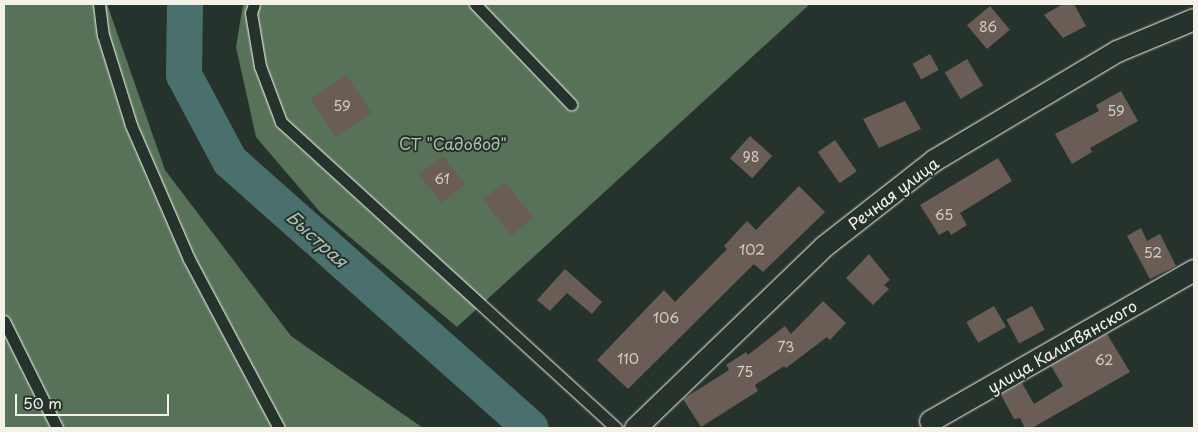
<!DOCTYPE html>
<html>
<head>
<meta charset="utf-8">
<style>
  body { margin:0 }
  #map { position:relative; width:1198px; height:432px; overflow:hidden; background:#26332d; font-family:"Playpen Sans",sans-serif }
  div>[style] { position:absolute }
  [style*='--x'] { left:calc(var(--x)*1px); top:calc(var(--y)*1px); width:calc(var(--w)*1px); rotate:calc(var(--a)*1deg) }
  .green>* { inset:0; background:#577258 }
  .river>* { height:36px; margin:-18px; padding:0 18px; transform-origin:18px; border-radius:18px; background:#4a706e }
  .building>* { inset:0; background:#695d55; transform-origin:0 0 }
  .roads { filter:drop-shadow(0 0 1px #f4f1e8) drop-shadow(0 0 1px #f4f1e8) }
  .lane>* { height:11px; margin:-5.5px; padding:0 5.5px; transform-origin:5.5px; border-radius:5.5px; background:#26332d }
  .street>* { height:21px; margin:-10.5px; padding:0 10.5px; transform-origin:10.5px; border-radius:10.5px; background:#26332d }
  span { translate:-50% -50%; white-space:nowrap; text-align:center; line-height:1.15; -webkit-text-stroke:4px #26332d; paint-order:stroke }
  .number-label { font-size:14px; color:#d1ccc3 }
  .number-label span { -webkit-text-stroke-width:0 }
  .park-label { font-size:16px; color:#b5beae }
  .street-label { font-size:16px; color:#f4f1e8 }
  .water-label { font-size:18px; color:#b0bdb7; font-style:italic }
  .frame { position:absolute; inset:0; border:5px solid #f4f1e8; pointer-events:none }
  .scale { position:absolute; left:15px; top:394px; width:154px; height:22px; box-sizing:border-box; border:2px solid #f4f1e8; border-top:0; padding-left:6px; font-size:15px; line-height:18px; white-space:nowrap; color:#f4f1e8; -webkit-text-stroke:4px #26332d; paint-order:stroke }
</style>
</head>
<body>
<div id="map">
  <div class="green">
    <div style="clip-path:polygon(4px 4px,107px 4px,165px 170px,291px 336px,423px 428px,4px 428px)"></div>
    <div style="clip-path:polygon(243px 4px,810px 4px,457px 327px,320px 212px,256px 137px,236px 47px)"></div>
  </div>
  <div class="river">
    <div style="--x:185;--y:4;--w:71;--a:90.8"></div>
    <div style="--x:184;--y:75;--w:98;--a:61.9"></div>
    <div style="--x:230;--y:161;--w:402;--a:41.6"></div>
  </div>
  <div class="building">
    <div style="clip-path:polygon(1063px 4px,1074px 4px,1086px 26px,1063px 38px,1044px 15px)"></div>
    <div style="left:990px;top:6px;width:31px;height:30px;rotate:50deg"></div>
    <div style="left:930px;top:54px;width:18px;height:20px;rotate:61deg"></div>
    <div style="left:967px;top:59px;width:31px;height:26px;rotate:59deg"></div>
    <div style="left:346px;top:75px;width:46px;height:43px;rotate:56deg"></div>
    <div style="clip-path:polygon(1121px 91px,1138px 121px,1090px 148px,1092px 152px,1072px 164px,1055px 134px,1099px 111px,1096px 105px)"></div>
    <div style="clip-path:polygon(905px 101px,921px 129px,879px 148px,863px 119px)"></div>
    <div style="left:750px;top:136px;width:30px;height:30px;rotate:42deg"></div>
    <div style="left:835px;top:140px;width:38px;height:21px;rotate:55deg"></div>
    <div style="left:443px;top:156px;width:36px;height:30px;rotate:52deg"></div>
    <div style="clip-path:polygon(998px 158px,1012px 181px,960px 213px,967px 225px,951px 235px,948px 230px,939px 235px,920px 205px)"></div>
    <div style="left:505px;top:182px;width:46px;height:28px;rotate:52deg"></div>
    <div style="clip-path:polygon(799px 186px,825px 212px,763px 272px,754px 264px,628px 389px,597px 360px,664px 290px,675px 302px,727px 249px,724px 246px,747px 221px,756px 230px)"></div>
    <div style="clip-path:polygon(1141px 228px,1147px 241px,1160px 234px,1176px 266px,1150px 279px,1127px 236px)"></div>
    <div style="clip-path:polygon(869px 254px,890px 280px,884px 285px,889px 289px,873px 305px,846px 278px)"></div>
    <div style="clip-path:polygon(565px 269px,602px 302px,592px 314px,567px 293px,550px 311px,537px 300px)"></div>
    <div style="clip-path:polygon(823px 301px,846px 323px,830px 340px,827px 337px,786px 368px,784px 366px,755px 385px,758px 391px,701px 427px,683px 399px,729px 370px,726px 365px,746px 352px,748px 355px,785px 326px,791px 334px)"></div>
    <div style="left:994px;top:306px;width:24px;height:32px;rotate:60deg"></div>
    <div style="left:1032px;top:306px;width:27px;height:29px;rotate:62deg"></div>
    <div style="clip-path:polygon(1107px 334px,1130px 372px,1032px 428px,1025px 428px,1020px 418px,1014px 419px,1001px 395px,1022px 383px,1034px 404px,1063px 386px,1051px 366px)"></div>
  </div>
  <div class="roads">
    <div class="lane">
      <div style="--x:99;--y:4;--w:31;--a:83"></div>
      <div style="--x:103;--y:35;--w:94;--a:72.7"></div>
      <div style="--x:131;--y:125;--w:146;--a:66.6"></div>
      <div style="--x:189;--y:259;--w:191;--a:62"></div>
      <div style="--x:254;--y:4;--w:9;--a:108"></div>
      <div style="--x:251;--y:13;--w:54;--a:80.4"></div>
      <div style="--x:260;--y:66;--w:60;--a:69.4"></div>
      <div style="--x:281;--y:122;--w:454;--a:42.4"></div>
      <div style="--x:475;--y:4;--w:139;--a:46.2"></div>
      <div style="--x:4;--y:321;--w:119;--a:63.6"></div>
    </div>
    <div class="street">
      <div style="--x:930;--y:421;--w:304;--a:-29.8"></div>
      <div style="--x:635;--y:428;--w:262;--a:-43.9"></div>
      <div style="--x:824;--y:246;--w:140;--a:-38"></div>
      <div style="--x:934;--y:160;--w:213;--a:-30.8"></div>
      <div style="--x:1117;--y:51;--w:83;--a:-22.6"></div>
    </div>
  </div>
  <div class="number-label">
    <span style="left:988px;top:27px">86</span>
    <span style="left:342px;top:106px">59</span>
    <span style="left:1116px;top:111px">59</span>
    <span style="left:751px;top:157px">98</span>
    <span style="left:442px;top:179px">61</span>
    <span style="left:944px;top:215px">65</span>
    <span style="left:752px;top:250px">102</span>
    <span style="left:1153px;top:253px">52</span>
    <span style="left:666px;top:318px">106</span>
    <span style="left:786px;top:347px">73</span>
    <span style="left:628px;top:359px">110</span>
    <span style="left:1104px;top:360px">62</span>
    <span style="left:745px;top:372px">75</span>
  </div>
  <div class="park-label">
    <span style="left:453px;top:143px">СТ "Садовод"</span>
  </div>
  <div class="street-label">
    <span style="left:893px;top:193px;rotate:-37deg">Речная улица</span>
    <span style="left:1062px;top:346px;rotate:-30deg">улица Калитвянского</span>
  </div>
  <div class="water-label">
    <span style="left:317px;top:239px;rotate:42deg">Быстрая</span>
  </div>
  <div class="frame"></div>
  <div class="scale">50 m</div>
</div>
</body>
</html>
